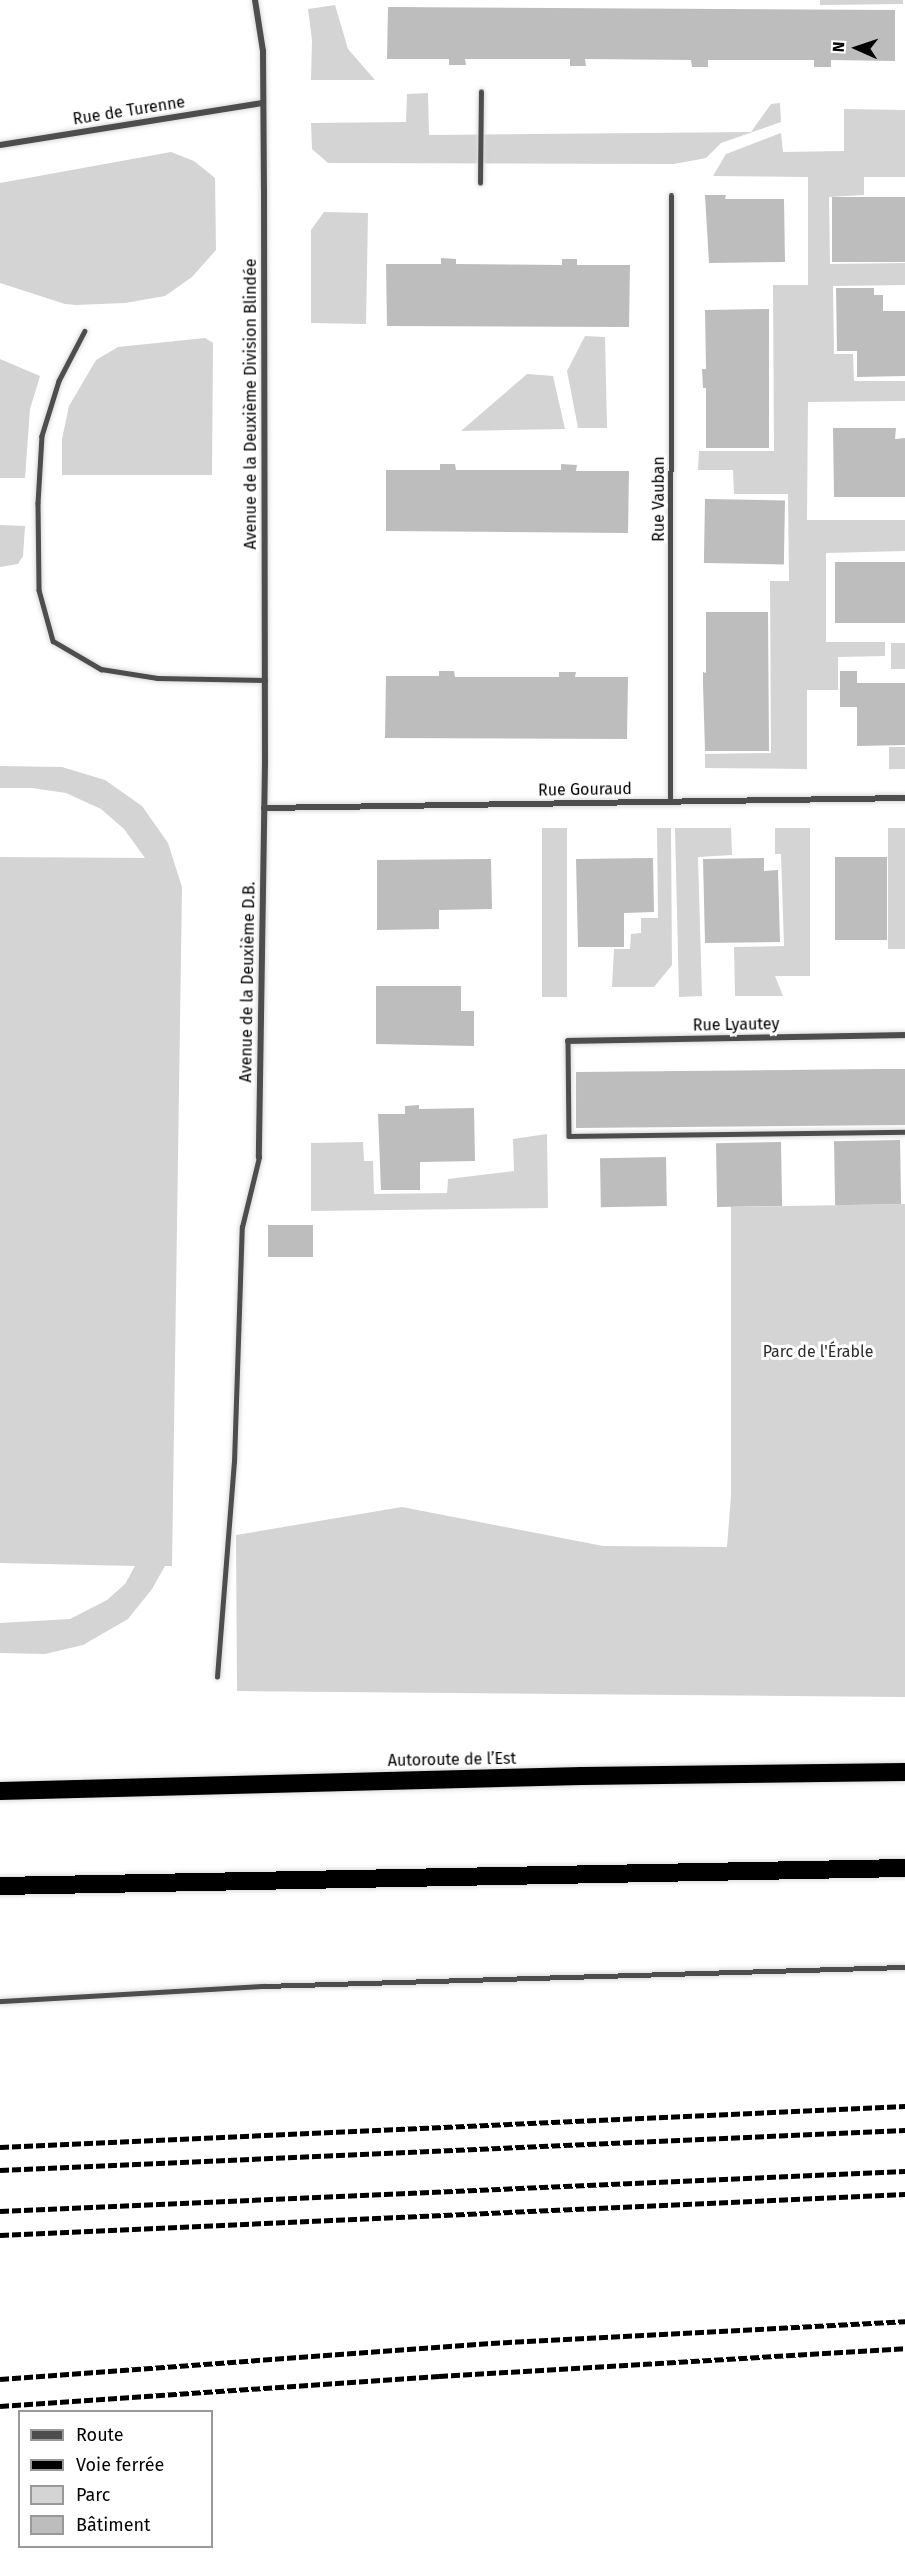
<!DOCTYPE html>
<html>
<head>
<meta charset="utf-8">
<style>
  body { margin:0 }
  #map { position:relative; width:905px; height:2566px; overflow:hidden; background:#fff; font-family:"Fira Sans",sans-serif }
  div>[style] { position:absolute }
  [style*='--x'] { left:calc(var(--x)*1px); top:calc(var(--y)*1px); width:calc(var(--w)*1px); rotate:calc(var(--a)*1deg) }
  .green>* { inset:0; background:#d4d4d4; transform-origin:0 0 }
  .building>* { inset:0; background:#bdbdbd; transform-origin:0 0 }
  .roads { filter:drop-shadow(0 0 2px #dbdbdb) drop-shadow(0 0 2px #dbdbdb) }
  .lane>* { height:4.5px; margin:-2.25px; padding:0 2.25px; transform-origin:2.25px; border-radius:2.25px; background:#4d4d4d }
  .street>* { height:6px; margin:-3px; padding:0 3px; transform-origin:3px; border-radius:3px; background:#4d4d4d }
  .highway>* { height:18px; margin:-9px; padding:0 9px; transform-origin:9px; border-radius:9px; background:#000 }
  .rail>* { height:4.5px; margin-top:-2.25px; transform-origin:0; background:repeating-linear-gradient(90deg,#000 0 9px,transparent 0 12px) }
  span { translate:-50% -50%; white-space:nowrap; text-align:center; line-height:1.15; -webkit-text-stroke:6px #fff; paint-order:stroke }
  .street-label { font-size:16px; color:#000 }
  .park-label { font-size:16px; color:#2b2b2b }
  .legend { position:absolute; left:18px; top:2410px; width:195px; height:138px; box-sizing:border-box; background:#fff; border:2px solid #999; margin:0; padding:8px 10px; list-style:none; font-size:18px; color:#000 }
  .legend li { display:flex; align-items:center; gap:12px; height:30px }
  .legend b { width:30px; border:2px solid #999 }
  .north { position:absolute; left:827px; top:18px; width:60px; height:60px; -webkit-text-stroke:4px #fff; paint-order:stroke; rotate:273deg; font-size:16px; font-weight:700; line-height:24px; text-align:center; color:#000 }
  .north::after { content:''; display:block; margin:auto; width:21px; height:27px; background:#000; clip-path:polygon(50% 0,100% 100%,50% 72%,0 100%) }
</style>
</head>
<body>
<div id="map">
  <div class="green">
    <div style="clip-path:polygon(820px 0,903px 0,903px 4px,820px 5px)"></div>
    <div style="clip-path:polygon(335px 5px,348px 49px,375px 80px,311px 80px,312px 40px,308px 9px)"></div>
    <div style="clip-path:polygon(428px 93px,429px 135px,751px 132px,771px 104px,780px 103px,781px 122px,721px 143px,706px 158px,674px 164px,328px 163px,312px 149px,311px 123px,406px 122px,407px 94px)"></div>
    <div style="clip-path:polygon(844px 109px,905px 110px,905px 177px,864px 177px,864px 195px,829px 197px,830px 264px,905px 263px,905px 285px,833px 286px,834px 354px,853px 354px,854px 381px,905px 381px,905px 401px,808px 402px,807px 520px,905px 520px,905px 551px,826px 553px,826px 642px,885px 642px,885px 656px,838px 657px,838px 690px,807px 690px,807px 769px,705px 768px,705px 754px,771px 753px,770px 581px,789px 581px,788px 494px,734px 494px,733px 470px,698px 470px,699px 451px,774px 451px,773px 285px,808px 285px,808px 177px,713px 176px,726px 154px,781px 133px,783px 152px,844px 151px)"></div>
    <div style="clip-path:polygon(171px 152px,194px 161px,215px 178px,216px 250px,192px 277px,165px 296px,125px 303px,76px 305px,65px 304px,0 283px,0 183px)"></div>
    <div style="clip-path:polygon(324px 212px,368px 213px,366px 324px,311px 323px,311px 230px)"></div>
    <div style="clip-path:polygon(585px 336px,605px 337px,607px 428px,578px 428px,567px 371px)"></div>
    <div style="clip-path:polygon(205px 338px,213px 343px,212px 475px,62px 475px,62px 439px,69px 406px,96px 360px,118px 347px)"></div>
    <div style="clip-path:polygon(0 359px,40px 376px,30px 409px,25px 478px,0 478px)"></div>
    <div style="clip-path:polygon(527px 374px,553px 376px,565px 429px,461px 431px)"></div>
    <div style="clip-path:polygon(0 525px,25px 526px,23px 556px,18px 564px,0 567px)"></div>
    <div style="left:891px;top:643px;width:14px;height:26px"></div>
    <div style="left:889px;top:747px;width:16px;height:22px"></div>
    <div style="clip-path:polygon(0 766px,62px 767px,105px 780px,142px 806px,168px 843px,182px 887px,172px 1566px,165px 1566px,152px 1589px,128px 1619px,83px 1645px,45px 1654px,0 1653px,0 1623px,70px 1619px,107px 1600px,125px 1584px,135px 1566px,0 1563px,0 857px,145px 858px,124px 829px,101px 809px,66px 793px,32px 788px,0 788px)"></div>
    <div style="left:542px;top:828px;width:25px;height:169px"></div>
    <div style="clip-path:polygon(657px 828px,671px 828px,672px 965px,654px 987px,612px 987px,614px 949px,630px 949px,631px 934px,641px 933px,641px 918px,658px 918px)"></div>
    <div style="clip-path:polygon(675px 828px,731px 828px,732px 855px,698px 857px,702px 996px,679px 997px)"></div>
    <div style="clip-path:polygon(775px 828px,810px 828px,810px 976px,775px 976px,783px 996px,735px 996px,734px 947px,784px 946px,781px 854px,775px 854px)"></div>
    <div style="left:888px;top:828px;width:17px;height:121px"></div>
    <div style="clip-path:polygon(547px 1134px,548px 1208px,311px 1211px,311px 1143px,363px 1142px,364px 1161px,373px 1161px,374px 1194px,447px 1193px,448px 1179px,514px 1171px,513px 1139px)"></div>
    <div style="clip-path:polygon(905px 1204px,905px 1697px,237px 1691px,236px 1535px,402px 1507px,603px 1546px,727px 1547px,731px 1496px,731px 1207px)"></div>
  </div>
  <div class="building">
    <div style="clip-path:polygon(388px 7px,895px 10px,895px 61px,831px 60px,831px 67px,814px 67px,814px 60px,708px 60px,708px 67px,692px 67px,691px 60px,585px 59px,586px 66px,570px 66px,570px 59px,465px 59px,466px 65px,449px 65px,449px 59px,387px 59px)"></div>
    <div style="clip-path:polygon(705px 195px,726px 195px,725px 199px,784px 199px,785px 262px,709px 263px)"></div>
    <div style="left:905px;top:197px;width:65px;height:73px;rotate:90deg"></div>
    <div style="clip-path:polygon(441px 258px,456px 259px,456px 264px,562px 265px,562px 259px,577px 259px,577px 265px,630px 265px,629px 327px,387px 326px,386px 264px,441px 264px)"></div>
    <div style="clip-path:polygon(836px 288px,874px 288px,874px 295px,883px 295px,883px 311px,905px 311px,905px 376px,857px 377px,857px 351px,837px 351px)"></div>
    <div style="clip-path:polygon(769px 309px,769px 448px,706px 448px,706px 388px,703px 388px,702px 369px,706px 369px,705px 310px)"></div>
    <div style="clip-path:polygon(833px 428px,896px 428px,895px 439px,905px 438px,905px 497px,834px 497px)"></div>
    <div style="clip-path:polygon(440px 464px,455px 464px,456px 470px,561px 470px,561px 464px,577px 465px,576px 471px,629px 471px,628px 533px,386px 531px,386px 470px,440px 470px)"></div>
    <div style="left:705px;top:499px;width:80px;height:64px;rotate:1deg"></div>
    <div style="left:835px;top:562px;width:70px;height:61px"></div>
    <div style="clip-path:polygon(706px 612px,768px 612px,769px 751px,705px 751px,703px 684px,703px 672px,706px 673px)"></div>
    <div style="clip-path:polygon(439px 671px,454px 671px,455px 677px,559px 677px,559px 672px,576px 672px,575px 677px,628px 677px,627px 739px,385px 738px,386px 676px,439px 676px)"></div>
    <div style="clip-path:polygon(840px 671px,857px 671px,857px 683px,905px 683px,905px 745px,857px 746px,857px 707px,840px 707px)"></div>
    <div style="left:835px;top:857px;width:52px;height:83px"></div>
    <div style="clip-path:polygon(653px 858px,654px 912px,624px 913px,624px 947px,578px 947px,576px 859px)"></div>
    <div style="clip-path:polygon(764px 858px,764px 871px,778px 870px,780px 942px,705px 943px,703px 859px)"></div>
    <div style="clip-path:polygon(491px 859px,492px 909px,439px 910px,439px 929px,377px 930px,377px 860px)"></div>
    <div style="clip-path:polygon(376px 986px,461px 986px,461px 1011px,474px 1011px,474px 1046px,376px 1044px)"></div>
    <div style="clip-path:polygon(880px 1069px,905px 1069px,905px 1125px,576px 1128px,576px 1072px)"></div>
    <div style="clip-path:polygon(419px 1105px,419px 1109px,474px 1108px,475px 1161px,420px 1162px,420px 1190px,381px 1190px,378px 1114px,405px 1114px,405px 1106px)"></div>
    <div style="left:900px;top:1140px;width:64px;height:66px;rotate:89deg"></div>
    <div style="left:781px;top:1142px;width:64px;height:65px;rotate:89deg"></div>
    <div style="left:666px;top:1157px;width:49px;height:66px;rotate:89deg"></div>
    <div style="left:313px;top:1225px;width:32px;height:45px;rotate:90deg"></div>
  </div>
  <div class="roads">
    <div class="lane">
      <div style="--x:480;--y:183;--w:91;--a:-89.4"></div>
      <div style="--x:85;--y:331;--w:56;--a:117.5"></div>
      <div style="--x:59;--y:381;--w:58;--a:107.2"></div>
      <div style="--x:42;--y:436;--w:67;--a:93.4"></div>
      <div style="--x:38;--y:503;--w:87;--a:89.3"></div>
      <div style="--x:39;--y:590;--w:53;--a:74.6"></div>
      <div style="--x:53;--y:641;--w:56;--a:30.3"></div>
      <div style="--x:101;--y:669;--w:57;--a:9.1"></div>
      <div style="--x:157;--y:678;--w:108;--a:1.1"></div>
      <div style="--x:670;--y:802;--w:606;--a:-89.91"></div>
      <div style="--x:568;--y:1041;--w:95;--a:89.4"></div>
      <div style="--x:569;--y:1136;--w:336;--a:-0.7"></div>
      <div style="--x:217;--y:1677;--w:216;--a:-85.5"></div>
      <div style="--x:234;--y:1462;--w:235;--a:-88.1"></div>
      <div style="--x:242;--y:1227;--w:72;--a:-76.3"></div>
      <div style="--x:0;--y:2001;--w:264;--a:-3.3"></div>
      <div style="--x:264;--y:1986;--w:641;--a:-1.7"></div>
    </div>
    <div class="street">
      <div style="--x:255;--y:0;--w:52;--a:81.1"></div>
      <div style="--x:263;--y:51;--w:138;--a:89.6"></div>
      <div style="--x:264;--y:189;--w:574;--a:89.9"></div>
      <div style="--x:265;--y:763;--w:394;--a:90.9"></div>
      <div style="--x:0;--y:145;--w:266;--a:-9.1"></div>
      <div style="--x:264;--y:808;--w:641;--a:-0.89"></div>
      <div style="--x:568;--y:1041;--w:337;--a:-1"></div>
    </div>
    <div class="highway">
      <div style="--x:0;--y:1791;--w:582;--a:-1.48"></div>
      <div style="--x:582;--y:1776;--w:323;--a:-0.7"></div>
      <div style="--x:0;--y:1886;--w:905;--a:-1.14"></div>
    </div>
  </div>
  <div class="rail">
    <div style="--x:0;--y:2147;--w:906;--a:-2.59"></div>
    <div style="--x:0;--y:2170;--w:906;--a:-2.53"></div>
    <div style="--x:0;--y:2211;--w:906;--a:-2.53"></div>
    <div style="--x:0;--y:2235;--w:906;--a:-2.59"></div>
    <div style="--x:0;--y:2379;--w:492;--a:-4.2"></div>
    <div style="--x:491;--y:2343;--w:415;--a:-3"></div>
    <div style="--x:0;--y:2406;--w:440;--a:-3.9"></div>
    <div style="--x:439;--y:2376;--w:467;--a:-3.4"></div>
  </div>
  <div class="street-label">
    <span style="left:129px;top:111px;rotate:-9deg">Rue de Turenne</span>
    <span style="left:251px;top:404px;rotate:-90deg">Avenue de la Deuxième Division Blindée</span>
    <span style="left:659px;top:499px;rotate:-90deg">Rue Vauban</span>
    <span style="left:585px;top:790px;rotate:-1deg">Rue Gouraud</span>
    <span style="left:248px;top:982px;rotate:-89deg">Avenue de la Deuxième D.B.</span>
    <span style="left:736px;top:1025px;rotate:-1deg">Rue Lyautey</span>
    <span style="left:452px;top:1760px;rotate:-1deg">Autoroute de l’Est</span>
  </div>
  <div class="park-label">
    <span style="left:818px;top:1352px">Parc de l'Érable</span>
  </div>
  <ul class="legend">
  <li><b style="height:8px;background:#4d4d4d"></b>Route</li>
  <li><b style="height:8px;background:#000"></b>Voie ferrée</li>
  <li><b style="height:16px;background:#d4d4d4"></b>Parc</li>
  <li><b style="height:16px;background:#bdbdbd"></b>Bâtiment</li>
  </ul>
  <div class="north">N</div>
</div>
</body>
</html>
